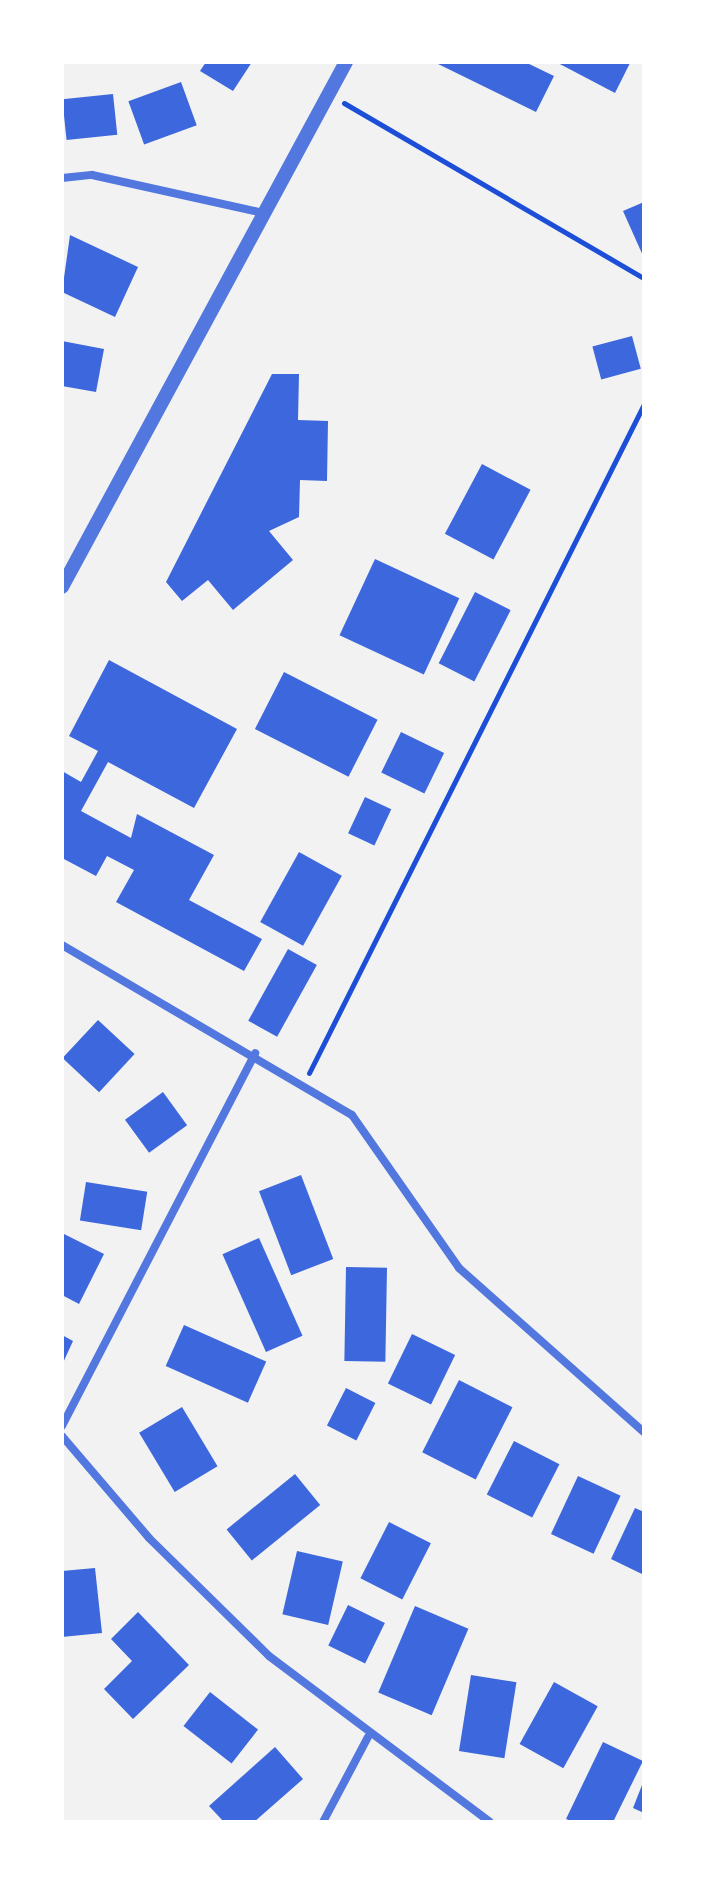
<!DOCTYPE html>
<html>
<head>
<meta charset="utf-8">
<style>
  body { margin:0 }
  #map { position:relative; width:706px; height:1884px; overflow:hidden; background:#f2f2f2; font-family:Lato,sans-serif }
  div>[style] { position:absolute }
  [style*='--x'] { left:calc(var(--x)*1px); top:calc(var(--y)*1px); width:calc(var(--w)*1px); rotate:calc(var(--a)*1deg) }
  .building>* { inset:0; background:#3d67dc; transform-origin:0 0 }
  .path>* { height:5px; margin:-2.5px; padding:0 2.5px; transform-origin:2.5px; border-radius:2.5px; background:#1d4ed8 }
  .minor>* { height:8px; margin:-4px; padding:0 4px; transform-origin:4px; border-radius:4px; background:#5277de }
  .tertiary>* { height:14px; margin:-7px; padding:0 7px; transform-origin:7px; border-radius:7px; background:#5277de }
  span { translate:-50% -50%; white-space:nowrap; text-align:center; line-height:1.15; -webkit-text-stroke:6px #fff; paint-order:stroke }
  .frame { position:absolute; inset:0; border:64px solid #fff; pointer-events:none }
</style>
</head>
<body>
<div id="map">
  <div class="building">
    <div style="clip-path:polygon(206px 62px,252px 62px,233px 91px,200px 71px)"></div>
    <div style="clip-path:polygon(434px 62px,525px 62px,554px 76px,536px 112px)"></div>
    <div style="clip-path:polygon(556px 62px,628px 62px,630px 63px,615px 93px)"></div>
    <div style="left:181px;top:82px;width:46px;height:56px;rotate:70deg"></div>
    <div style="left:113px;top:94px;width:41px;height:51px;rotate:84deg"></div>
    <div style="clip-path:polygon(644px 202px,644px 258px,623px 211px)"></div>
    <div style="clip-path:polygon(70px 235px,138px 267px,115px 317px,62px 292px)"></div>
    <div style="left:632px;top:336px;width:34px;height:41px;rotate:75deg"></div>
    <div style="clip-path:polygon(62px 341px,104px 349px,96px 392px,62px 386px)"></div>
    <div style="clip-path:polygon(272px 374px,299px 374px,298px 420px,328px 421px,327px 481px,300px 480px,299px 517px,269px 531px,293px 560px,233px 610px,208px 580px,182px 601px,166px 582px)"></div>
    <div style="left:482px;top:464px;width:55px;height:79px;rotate:28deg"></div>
    <div style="left:375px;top:559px;width:93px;height:84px;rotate:25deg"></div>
    <div style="left:475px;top:592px;width:40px;height:80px;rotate:27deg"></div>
    <div style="clip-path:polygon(109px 660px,237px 729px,194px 808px,108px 762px,81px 811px,131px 838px,137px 814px,214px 855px,189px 900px,262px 939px,244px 971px,116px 902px,134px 870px,107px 856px,96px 876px,62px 858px,62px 771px,81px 782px,98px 751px,69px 736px)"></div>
    <div style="left:284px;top:672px;width:105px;height:64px;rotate:27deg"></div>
    <div style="left:401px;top:732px;width:48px;height:45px;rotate:26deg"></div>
    <div style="left:365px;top:797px;width:29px;height:40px;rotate:25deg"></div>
    <div style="left:299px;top:852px;width:49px;height:80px;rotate:29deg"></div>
    <div style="left:288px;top:949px;width:33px;height:82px;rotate:29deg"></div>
    <div style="left:98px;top:1020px;width:50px;height:52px;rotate:43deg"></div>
    <div style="left:163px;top:1092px;width:41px;height:47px;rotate:54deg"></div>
    <div style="left:301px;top:1175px;width:90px;height:45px;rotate:69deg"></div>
    <div style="left:86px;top:1182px;width:62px;height:39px;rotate:9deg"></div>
    <div style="clip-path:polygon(64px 1234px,104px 1254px,79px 1304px,62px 1295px)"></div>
    <div style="left:259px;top:1238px;width:107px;height:40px;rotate:66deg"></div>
    <div style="left:346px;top:1267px;width:41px;height:94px;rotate:1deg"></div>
    <div style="left:184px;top:1325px;width:90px;height:45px;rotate:24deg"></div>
    <div style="left:412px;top:1334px;width:48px;height:55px;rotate:26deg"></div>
    <div style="clip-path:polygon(62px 1335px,73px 1341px,62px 1365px)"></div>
    <div style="left:459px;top:1380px;width:60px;height:81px;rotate:27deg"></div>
    <div style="left:346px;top:1388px;width:33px;height:42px;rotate:27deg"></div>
    <div style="left:182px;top:1407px;width:69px;height:50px;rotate:59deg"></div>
    <div style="left:514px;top:1441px;width:51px;height:60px;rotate:27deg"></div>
    <div style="left:295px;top:1474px;width:40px;height:88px;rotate:51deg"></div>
    <div style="left:578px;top:1476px;width:47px;height:64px;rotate:25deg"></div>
    <div style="clip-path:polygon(635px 1508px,644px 1512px,644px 1575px,611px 1559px)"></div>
    <div style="left:389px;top:1522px;width:47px;height:63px;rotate:27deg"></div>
    <div style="left:297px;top:1551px;width:47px;height:65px;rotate:13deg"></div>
    <div style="clip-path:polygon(95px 1568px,102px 1633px,62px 1637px,62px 1571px)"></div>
    <div style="left:348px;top:1605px;width:41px;height:45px;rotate:26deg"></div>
    <div style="left:415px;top:1606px;width:58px;height:94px;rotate:23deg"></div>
    <div style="clip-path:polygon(138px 1612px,189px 1665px,133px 1719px,104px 1689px,132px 1661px,111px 1639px)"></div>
    <div style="left:471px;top:1675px;width:46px;height:77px;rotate:9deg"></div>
    <div style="left:554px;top:1682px;width:50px;height:71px;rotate:29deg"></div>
    <div style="left:210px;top:1692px;width:61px;height:43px;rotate:38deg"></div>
    <div style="clip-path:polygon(603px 1742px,643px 1761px,613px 1822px,574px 1822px,566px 1819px)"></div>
    <div style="clip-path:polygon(275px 1747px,303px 1779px,254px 1822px,224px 1822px,209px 1806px)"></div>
    <div style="clip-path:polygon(644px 1780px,644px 1813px,633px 1808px)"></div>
  </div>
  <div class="path">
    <div style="--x:344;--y:103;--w:347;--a:30.3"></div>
    <div style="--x:309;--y:1073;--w:748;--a:-63.4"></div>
  </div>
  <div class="minor">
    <div style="--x:62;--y:178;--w:30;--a:-6"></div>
    <div style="--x:92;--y:175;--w:176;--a:12.5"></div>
    <div style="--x:62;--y:945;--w:336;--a:30.4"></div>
    <div style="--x:352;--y:1115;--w:187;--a:55"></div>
    <div style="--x:459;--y:1268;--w:247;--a:41.6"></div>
    <div style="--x:62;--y:1426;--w:420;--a:-62.6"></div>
    <div style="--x:62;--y:1436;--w:134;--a:49.5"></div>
    <div style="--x:149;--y:1538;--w:168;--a:44.5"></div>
    <div style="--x:269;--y:1656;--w:276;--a:36.9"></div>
    <div style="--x:323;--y:1822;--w:96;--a:-62.1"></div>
  </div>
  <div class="tertiary">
    <div style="--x:62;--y:587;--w:597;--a:-61.59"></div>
  </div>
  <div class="frame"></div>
</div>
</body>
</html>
